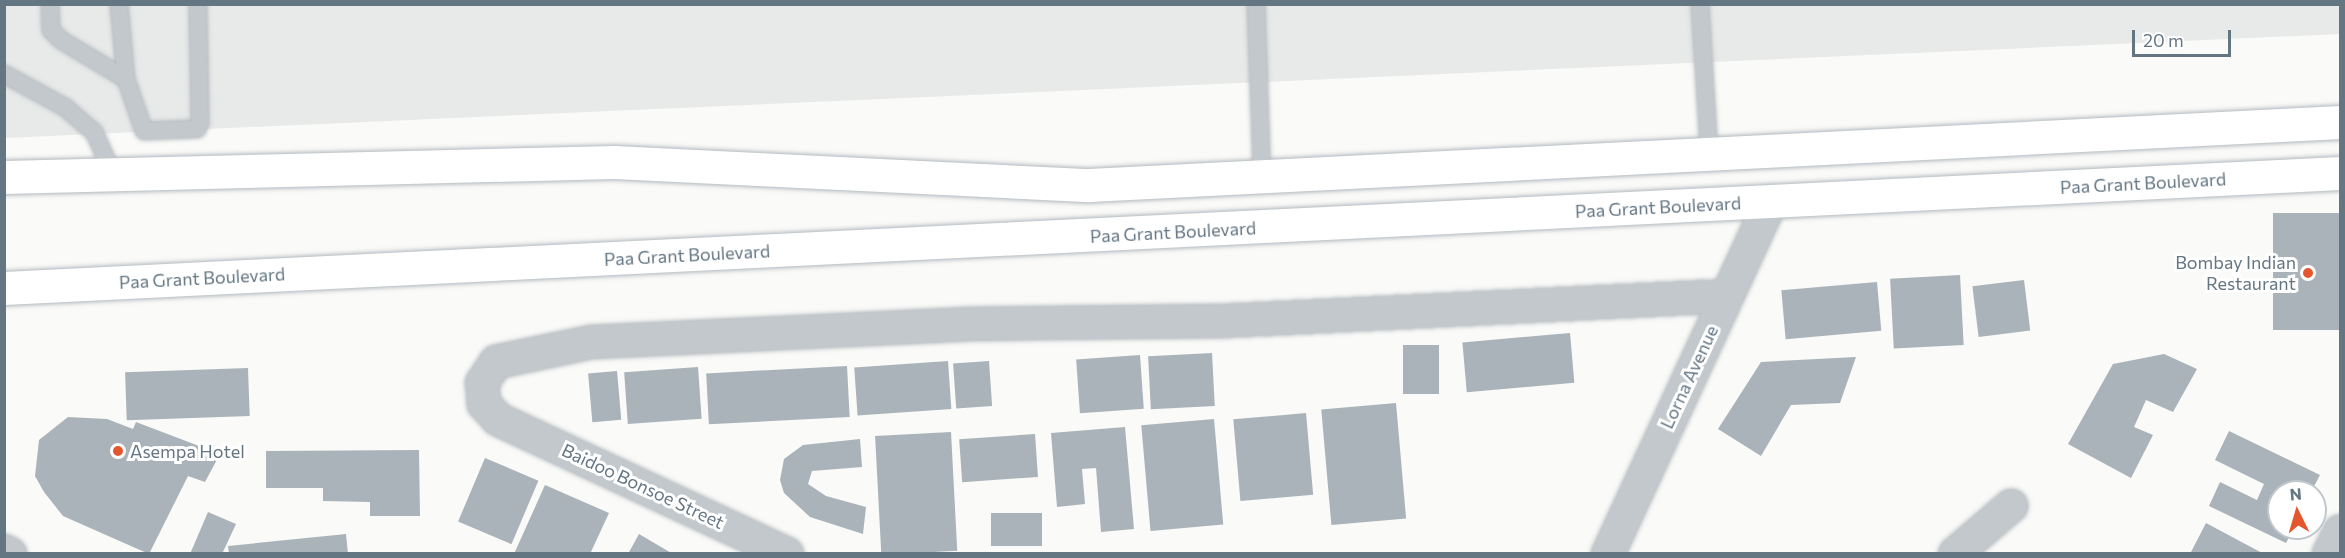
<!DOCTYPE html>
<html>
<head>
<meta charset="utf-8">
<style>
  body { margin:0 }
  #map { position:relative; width:2345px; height:558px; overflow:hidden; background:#fafaf8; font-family:Commissioner,sans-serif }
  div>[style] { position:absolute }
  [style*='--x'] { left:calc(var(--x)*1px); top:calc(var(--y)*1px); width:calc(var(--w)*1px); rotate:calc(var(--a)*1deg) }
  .built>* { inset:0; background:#e8e9e9 }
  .building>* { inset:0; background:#aab3b9; transform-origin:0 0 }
  .roads { filter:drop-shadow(0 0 2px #b3babf) drop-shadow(0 0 2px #b3babf) }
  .lane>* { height:16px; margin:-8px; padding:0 8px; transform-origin:8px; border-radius:8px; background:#c3c8cc }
  .street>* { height:32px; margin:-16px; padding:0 16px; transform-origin:16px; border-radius:16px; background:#c3c8cc }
  .secondary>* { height:33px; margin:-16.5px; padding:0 16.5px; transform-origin:16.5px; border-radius:16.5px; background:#fff }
  .dots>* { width:16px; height:16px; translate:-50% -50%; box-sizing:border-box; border:3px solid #fff; border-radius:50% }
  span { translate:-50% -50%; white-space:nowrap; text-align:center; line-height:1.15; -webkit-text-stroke:6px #fff; paint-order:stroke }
  .street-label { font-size:18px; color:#657683 }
  .poi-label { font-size:18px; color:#657683 }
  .right { translate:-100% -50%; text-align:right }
  .left { translate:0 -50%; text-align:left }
  .frame { position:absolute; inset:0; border:6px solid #657683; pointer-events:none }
  .north { position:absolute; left:2267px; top:480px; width:60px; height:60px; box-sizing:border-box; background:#fff; border:2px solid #c1c8cd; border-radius:50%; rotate:355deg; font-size:16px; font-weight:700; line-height:24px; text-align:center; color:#657683 }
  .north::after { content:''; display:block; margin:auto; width:21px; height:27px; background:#e4572e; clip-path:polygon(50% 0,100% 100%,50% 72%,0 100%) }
  .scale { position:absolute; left:2132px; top:30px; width:99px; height:27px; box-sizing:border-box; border:3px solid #657683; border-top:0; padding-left:8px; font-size:18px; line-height:21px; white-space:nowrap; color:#657683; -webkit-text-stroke:4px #fff; paint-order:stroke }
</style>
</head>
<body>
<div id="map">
  <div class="built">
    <div style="clip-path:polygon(2340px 4px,2340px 34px,5px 138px,4px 5px)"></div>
  </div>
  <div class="building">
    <div style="left:2340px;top:213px;width:117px;height:67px;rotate:90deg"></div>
    <div style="left:1960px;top:275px;width:70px;height:70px;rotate:87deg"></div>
    <div style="left:2024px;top:280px;width:51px;height:52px;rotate:83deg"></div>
    <div style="left:1877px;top:282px;width:49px;height:96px;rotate:85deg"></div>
    <div style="left:1570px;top:333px;width:50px;height:108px;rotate:85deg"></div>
    <div style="left:1403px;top:345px;width:36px;height:49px"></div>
    <div style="left:1212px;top:353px;width:53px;height:64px;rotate:87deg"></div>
    <div style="clip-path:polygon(2164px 354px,2197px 369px,2173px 412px,2146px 400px,2134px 427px,2153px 435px,2131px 478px,2068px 444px,2113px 364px)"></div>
    <div style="left:1140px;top:355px;width:54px;height:64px;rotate:86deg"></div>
    <div style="clip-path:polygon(1856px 357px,1840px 403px,1791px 405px,1761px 456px,1718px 429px,1761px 362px)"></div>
    <div style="left:948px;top:361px;width:48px;height:94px;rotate:86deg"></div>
    <div style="left:989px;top:361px;width:45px;height:36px;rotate:86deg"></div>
    <div style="left:847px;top:366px;width:51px;height:141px;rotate:87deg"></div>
    <div style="left:698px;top:367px;width:52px;height:74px;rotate:86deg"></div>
    <div style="left:248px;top:368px;width:48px;height:123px;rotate:88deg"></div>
    <div style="left:617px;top:371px;width:49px;height:29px;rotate:85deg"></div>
    <div style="left:1396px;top:403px;width:116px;height:75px;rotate:85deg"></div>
    <div style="left:1306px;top:413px;width:82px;height:73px;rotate:85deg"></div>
    <div style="clip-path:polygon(68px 417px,107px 419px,133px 429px,136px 422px,220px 454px,205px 482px,188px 476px,149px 554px,63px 516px,44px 492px,35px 476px,39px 440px)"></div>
    <div style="left:1214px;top:419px;width:106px;height:73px;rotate:85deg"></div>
    <div style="clip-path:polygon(1125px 427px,1134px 529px,1101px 532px,1096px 468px,1082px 469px,1085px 504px,1057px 507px,1051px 433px)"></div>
    <div style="clip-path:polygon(2229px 431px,2320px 475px,2311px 492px,2279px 492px,2279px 528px,2294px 528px,2286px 543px,2209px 506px,2220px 482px,2257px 500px,2264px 484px,2215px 460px)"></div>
    <div style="left:951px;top:432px;width:119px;height:76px;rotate:87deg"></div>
    <div style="left:1035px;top:434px;width:43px;height:76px;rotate:86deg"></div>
    <div style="clip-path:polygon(860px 439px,862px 467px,812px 471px,808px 484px,826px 496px,866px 507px,863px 534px,810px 517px,784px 493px,780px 480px,784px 459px,803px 445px)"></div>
    <div style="clip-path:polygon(419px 450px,420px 516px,370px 516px,370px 502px,323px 501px,323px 488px,266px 488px,266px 451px)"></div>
    <div style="left:485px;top:458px;width:58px;height:69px;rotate:23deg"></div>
    <div style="clip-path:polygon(545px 485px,609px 513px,590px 554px,514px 554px)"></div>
    <div style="clip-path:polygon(208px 512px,236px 524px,222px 554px,190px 554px)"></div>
    <div style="left:991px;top:513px;width:51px;height:33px"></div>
    <div style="clip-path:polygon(2206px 523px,2264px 554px,2190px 554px)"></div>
    <div style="clip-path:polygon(346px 534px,348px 554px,229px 554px,228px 546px)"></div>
    <div style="clip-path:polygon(639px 534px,673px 554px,628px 554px)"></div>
  </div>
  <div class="roads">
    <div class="lane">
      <div style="--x:50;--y:4;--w:26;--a:88"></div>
      <div style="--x:51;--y:30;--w:14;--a:45"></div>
      <div style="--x:61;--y:40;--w:76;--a:31"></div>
      <div style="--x:126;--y:79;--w:55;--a:70.9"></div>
      <div style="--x:144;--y:131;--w:53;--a:-2.2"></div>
      <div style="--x:197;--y:129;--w:7;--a:-63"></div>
      <div style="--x:200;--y:123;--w:119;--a:-91"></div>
      <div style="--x:119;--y:4;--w:75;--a:84.7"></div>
      <div style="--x:1256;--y:4;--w:170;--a:88"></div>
      <div style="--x:1700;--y:4;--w:148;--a:86.5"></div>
      <div style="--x:4;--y:74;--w:71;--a:28.7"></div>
      <div style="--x:66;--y:108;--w:37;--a:41"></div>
      <div style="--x:94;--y:132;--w:48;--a:65.6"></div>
    </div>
    <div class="street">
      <div style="--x:4;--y:551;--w:7;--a:27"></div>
      <div style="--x:787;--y:554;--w:319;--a:-155"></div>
      <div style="--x:498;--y:419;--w:21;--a:-133"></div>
      <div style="--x:484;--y:404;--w:21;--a:-95"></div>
      <div style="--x:482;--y:383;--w:25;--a:-56"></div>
      <div style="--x:496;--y:362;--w:98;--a:-11.8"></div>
      <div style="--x:592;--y:342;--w:375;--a:-2.7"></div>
      <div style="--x:967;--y:324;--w:255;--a:-0.7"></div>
      <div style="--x:1222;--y:321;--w:505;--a:-2.84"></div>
      <div style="--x:1608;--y:554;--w:389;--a:-65.2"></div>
      <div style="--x:1955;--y:554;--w:74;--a:-40.6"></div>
      <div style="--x:2329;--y:554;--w:25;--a:-64"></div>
    </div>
    <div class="secondary">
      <div style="--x:4;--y:177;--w:610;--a:-1.41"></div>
      <div style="--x:614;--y:162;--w:476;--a:2.8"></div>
      <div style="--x:1089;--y:185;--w:1253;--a:-2.88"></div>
      <div style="--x:4;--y:288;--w:2339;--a:-2.82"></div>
    </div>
  </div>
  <div class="dots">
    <div style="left:2308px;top:273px;background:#e4572e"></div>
    <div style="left:118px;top:451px;background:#e4572e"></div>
  </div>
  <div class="street-label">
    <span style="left:2143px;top:183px;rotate:-3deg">Paa Grant Boulevard</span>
    <span style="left:1658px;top:207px;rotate:-3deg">Paa Grant Boulevard</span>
    <span style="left:1173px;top:232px;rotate:-3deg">Paa Grant Boulevard</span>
    <span style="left:687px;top:255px;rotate:-3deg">Paa Grant Boulevard</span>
    <span style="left:202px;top:278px;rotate:-3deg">Paa Grant Boulevard</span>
    <span style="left:1689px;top:377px;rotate:-65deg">Lorna Avenue</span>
    <span style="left:643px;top:486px;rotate:25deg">Baidoo Bonsoe Street</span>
  </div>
  <div class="poi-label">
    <span class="right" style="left:2296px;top:273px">Bombay Indian<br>Restaurant</span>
    <span class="left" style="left:130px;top:451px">Asempa Hotel</span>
  </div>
  <div class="frame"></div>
  <div class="north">N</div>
  <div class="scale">20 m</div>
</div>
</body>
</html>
